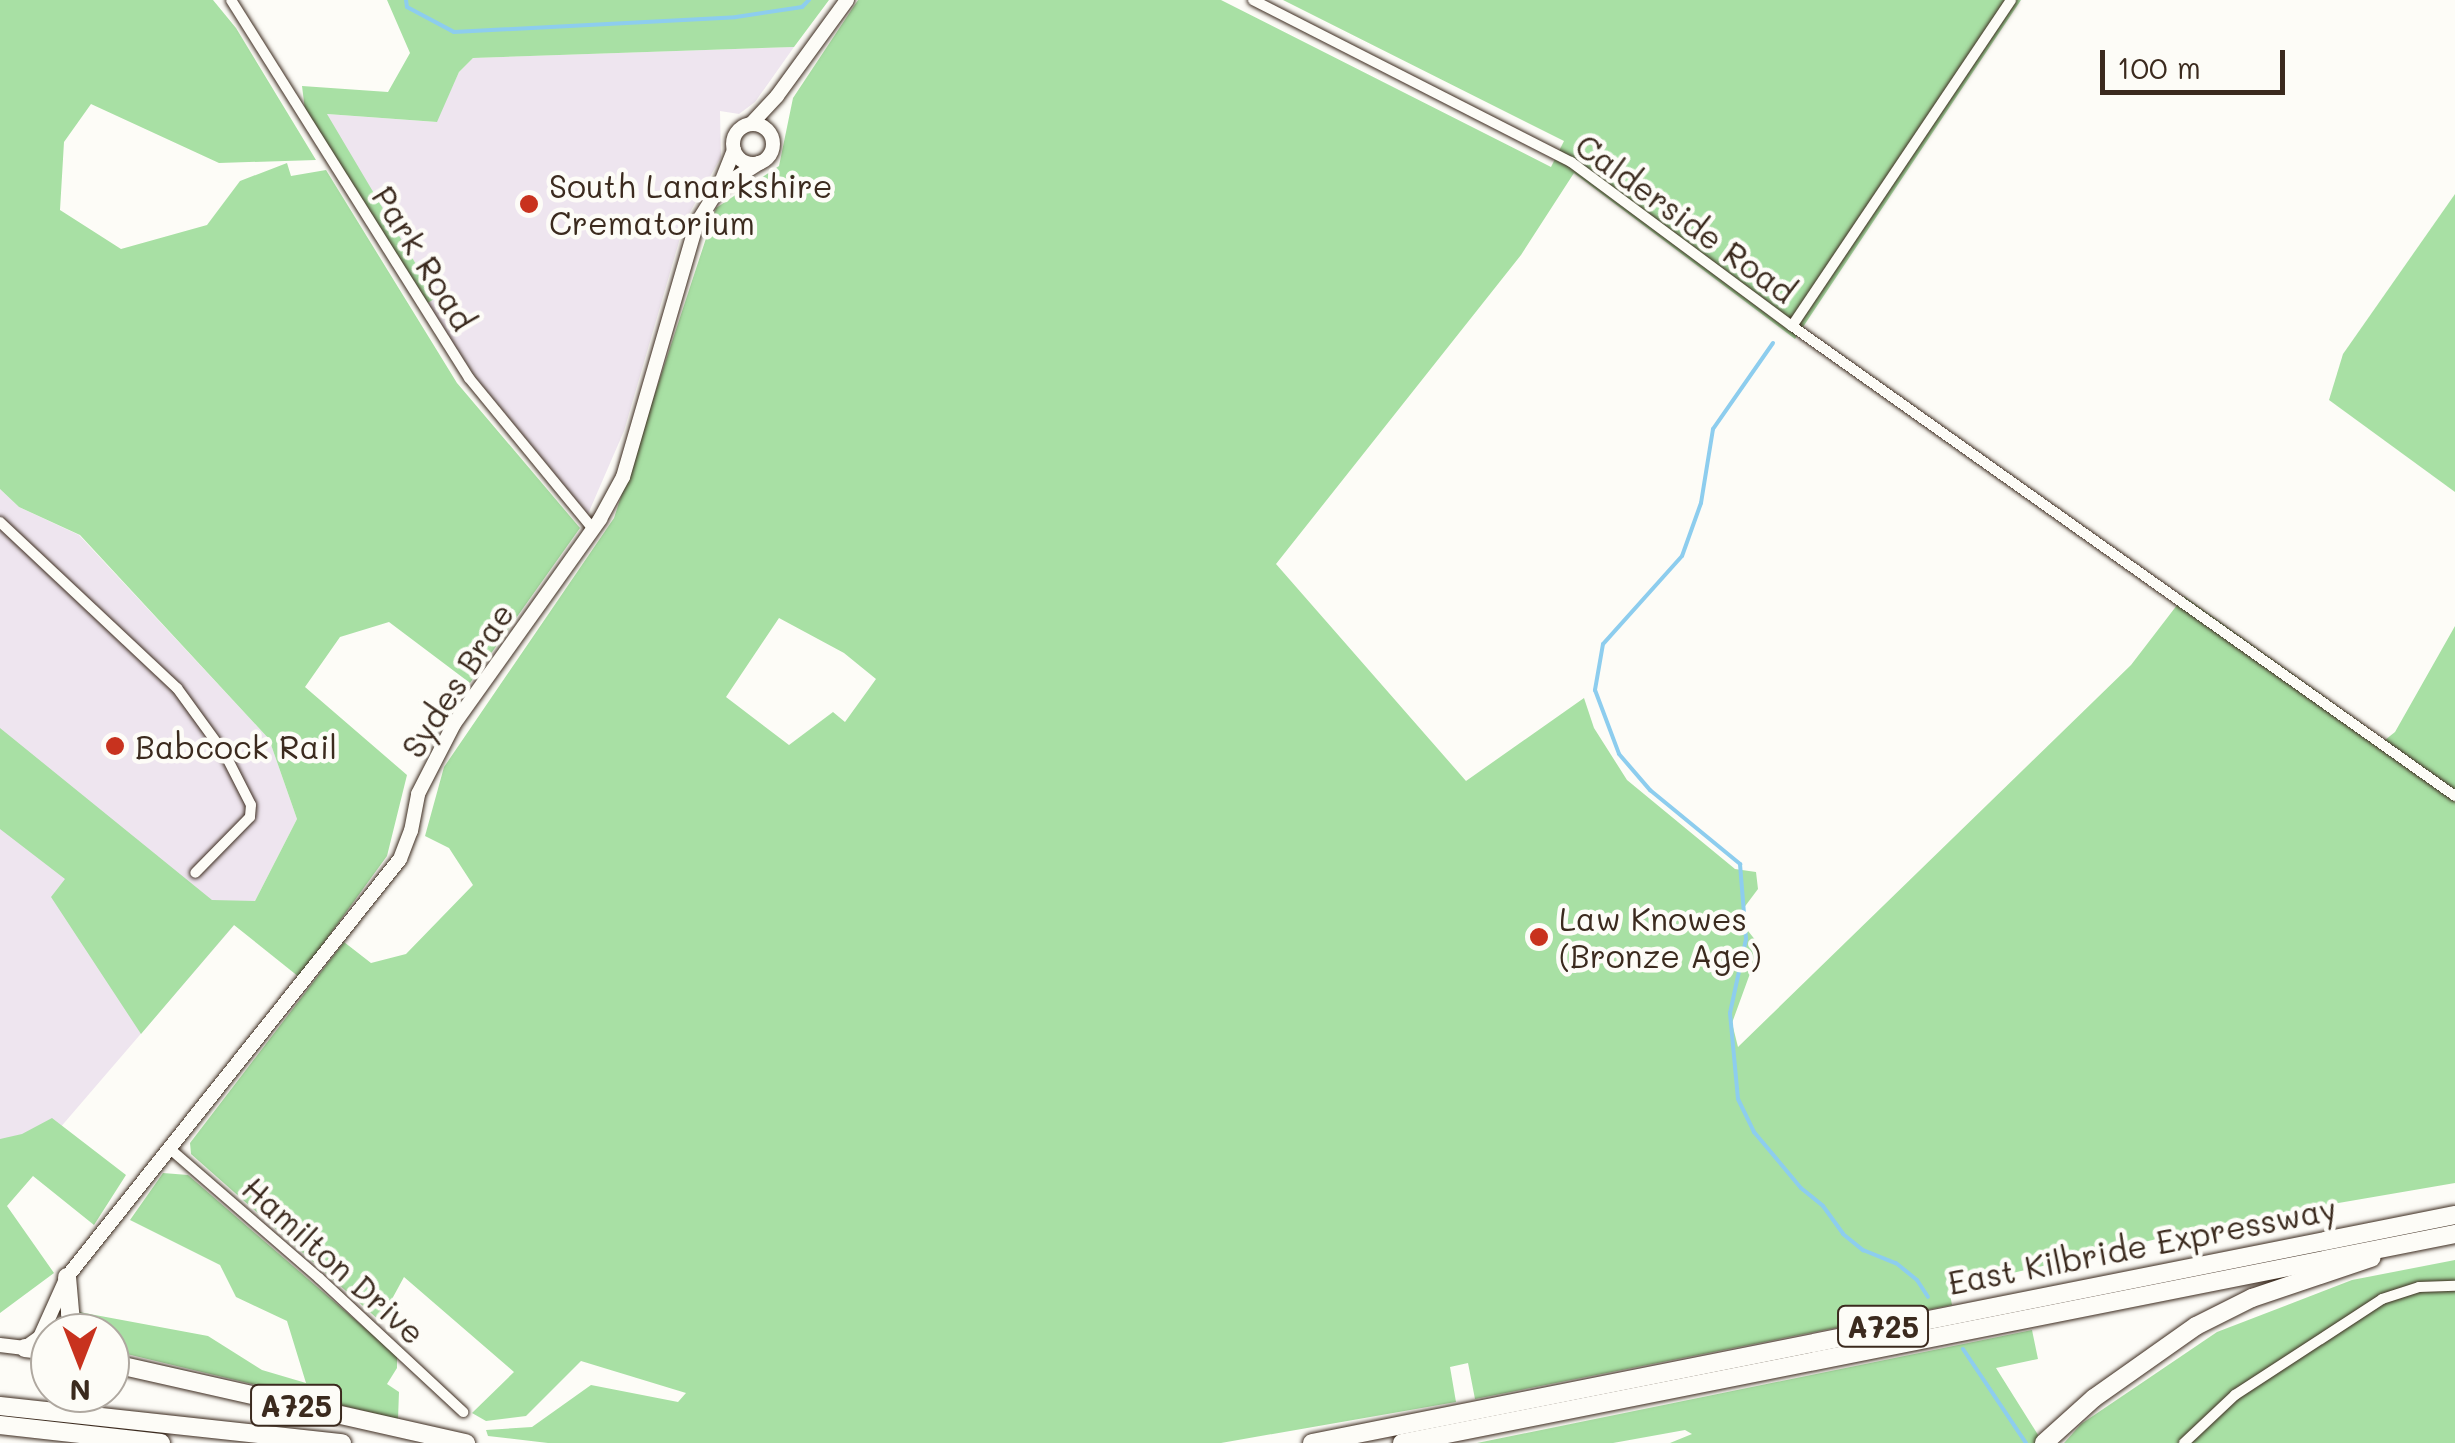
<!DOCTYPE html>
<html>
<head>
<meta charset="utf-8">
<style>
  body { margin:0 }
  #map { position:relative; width:2455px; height:1443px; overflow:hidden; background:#fdfcf7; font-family:Mali,sans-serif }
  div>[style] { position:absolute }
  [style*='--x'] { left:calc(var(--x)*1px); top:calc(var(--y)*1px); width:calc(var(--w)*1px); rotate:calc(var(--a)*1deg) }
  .built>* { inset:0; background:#eee5ef }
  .green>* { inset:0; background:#a8e0a4 }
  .stream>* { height:4px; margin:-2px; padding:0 2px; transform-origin:2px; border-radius:2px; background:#8dcdee }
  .roads { filter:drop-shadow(0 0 2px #3b2a1e) drop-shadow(0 0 2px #3b2a1e) }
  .street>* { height:10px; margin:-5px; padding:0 5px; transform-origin:5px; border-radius:5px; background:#fdfcf7 }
  .secondary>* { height:14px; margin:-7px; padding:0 7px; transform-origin:7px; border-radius:7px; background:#fdfcf7 }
  .secondary>.ring { margin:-7px; padding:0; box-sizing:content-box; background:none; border:14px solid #fdfcf7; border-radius:50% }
  .highway>* { height:18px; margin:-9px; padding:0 9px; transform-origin:9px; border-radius:9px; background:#fdfcf7 }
  .dots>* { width:28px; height:28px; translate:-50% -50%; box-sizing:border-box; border:5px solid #fdfcf7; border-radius:50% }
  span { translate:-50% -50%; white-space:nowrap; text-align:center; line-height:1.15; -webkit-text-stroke:9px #fdfcf7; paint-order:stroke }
  .shield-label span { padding:2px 8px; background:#fdfcf7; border:2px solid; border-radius:8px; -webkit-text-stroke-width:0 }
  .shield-label { font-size:30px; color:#3b2a1e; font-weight:700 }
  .poi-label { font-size:32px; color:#3b2a1e }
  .left { translate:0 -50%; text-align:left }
  .street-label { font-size:32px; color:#3b2a1e }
  .north { position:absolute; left:30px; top:1313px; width:100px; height:100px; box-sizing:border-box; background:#fdfcf7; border:2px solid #afa8a0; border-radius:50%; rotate:180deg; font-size:28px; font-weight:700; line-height:40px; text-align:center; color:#3b2a1e }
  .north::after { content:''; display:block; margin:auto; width:35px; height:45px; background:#c8321e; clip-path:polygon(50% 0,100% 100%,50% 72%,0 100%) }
  .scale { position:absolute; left:2100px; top:50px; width:185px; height:45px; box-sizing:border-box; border:5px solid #3b2a1e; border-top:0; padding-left:12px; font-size:30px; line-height:35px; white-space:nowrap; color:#3b2a1e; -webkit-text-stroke:8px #fdfcf7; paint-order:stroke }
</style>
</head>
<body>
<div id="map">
  <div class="built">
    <div style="clip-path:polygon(794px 47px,755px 102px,739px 114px,720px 111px,721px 157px,685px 221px,624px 431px,588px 514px,477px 379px,426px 304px,436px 298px,326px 114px,436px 122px,459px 72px,473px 58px)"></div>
    <div style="clip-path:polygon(0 489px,19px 507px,79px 535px,269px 739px,297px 819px,255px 901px,59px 1129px,0 1164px)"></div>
  </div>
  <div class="green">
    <div style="clip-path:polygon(0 0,213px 0,236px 28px,316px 160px,219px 163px,91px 104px,64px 142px,60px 210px,121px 249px,207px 225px,240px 181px,287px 163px,291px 176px,326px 170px,457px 383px,580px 528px,470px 683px,389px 622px,340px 637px,305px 687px,407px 775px,387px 856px,299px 977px,234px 925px,141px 1034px,51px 897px,65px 879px,0 829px,0 728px,212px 900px,255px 901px,297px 819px,269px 739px,80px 535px,19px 507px,0 489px)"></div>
    <div style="clip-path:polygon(387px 0,829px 0,794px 47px,473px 58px,459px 72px,437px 122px,327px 114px,436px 298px,426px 304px,305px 110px,302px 86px,388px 92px,410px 53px)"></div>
    <div style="clip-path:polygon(evenodd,858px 0,1221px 0,1551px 167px,1564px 141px,1283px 0,2021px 0,1795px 339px,1574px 173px,1521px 255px,1276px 564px,1466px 781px,1584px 698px,1594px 728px,1627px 780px,1735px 869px,1756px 872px,1758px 889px,1737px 917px,1760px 946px,1732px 1023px,1738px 1047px,2131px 665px,2184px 596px,2385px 740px,2395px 732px,2455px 626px,2455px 1183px,2233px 1221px,1949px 1288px,1952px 1305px,1475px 1399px,1468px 1363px,1450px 1367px,1456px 1402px,1221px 1443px,548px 1443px,488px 1436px,486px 1430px,532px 1427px,591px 1385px,678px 1402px,686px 1393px,581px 1361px,526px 1416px,486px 1421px,472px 1413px,514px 1372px,404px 1277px,380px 1321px,191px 1154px,190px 1143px,344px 942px,371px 963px,406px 954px,473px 885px,449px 848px,425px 836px,444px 767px,614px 518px,716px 208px,779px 166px,793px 98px,858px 0,779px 618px,844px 653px,876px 679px,845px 722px,833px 712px,789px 745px,726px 697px,779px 618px)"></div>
    <div style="clip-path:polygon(2455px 194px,2455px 492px,2329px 400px,2343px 354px)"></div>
    <div style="clip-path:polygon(52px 1118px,126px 1175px,94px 1225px,33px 1176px,7px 1206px,54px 1273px,0 1313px,0 1139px,22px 1134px)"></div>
    <div style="clip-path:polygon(163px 1173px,188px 1175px,397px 1356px,397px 1368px,387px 1384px,399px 1392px,398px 1419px,110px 1350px,110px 1333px,90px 1333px,80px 1325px,79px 1312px,208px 1336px,262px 1370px,306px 1383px,287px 1321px,236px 1297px,220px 1265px,130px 1220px)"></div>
    <div style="clip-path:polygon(2455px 1260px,2455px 1443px,2064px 1443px,2081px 1424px,2217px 1332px,2352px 1280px)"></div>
    <div style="clip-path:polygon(2032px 1330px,2038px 1359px,1996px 1368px,2040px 1438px,2035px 1443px,1670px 1443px,1692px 1434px,1685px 1430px,1613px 1443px,1477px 1443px)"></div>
  </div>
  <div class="stream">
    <div style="--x:406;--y:0;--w:7;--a:82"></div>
    <div style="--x:407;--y:7;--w:53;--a:28"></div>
    <div style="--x:454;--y:32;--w:282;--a:-3"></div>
    <div style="--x:736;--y:17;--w:67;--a:-8.6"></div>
    <div style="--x:802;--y:7;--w:10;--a:-45"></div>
    <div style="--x:1773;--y:343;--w:105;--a:124.9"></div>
    <div style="--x:1713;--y:429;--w:75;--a:99.2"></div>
    <div style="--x:1701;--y:503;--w:56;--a:109.7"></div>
    <div style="--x:1682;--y:556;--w:118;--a:131.9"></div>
    <div style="--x:1603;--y:644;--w:47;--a:99.9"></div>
    <div style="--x:1595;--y:690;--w:68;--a:69.4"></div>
    <div style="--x:1619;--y:754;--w:48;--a:49.3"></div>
    <div style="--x:1650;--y:790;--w:117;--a:39.4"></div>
    <div style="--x:1740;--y:864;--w:75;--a:85.4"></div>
    <div style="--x:1746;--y:939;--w:76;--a:102.2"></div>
    <div style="--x:1730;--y:1013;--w:86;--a:84.7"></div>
    <div style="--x:1738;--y:1099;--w:37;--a:64"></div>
    <div style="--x:1754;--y:1132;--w:73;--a:50"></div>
    <div style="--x:1801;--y:1188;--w:28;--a:39"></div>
    <div style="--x:1823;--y:1206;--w:34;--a:54"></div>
    <div style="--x:1843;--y:1234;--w:26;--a:39"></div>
    <div style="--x:1863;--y:1250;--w:35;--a:22"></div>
    <div style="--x:1896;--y:1263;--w:27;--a:39"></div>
    <div style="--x:1917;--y:1280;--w:20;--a:57"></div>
    <div style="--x:1963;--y:1349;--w:113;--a:56.2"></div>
  </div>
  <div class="roads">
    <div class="street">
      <div style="--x:231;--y:0;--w:447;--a:57.8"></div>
      <div style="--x:469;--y:378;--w:195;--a:50.6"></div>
      <div style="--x:1253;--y:0;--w:357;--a:27"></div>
      <div style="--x:1571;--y:162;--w:275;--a:36.6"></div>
      <div style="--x:1792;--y:326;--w:813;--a:35.33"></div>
      <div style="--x:1792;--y:326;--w:393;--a:-56.1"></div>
      <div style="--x:0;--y:522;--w:243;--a:43.2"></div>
      <div style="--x:177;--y:688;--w:82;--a:54"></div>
      <div style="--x:225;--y:754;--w:57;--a:63"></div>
      <div style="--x:251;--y:805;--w:12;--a:95"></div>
      <div style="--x:250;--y:817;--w:78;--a:134.5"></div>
      <div style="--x:169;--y:1148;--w:198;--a:40.9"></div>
      <div style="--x:319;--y:1278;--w:197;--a:42.9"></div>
      <div style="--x:2184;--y:1443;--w:70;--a:-43.3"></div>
      <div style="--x:2235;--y:1395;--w:176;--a:-33.1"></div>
      <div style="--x:2382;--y:1299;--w:39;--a:-18"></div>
      <div style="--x:2419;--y:1287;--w:36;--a:-2"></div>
    </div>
    <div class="secondary">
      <div style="--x:751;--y:124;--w:38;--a:-47"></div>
      <div style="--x:777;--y:96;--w:119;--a:-53.9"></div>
      <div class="ring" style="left:733px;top:124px;width:26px;height:26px"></div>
      <div style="--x:718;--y:189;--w:49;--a:-32.4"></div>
      <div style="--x:0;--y:1345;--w:25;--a:7"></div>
      <div style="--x:25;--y:1348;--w:19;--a:-36"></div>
      <div style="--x:40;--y:1337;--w:66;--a:-65.8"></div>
      <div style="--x:67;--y:1277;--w:534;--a:-51.46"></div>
      <div style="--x:400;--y:859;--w:30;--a:-69"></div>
      <div style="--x:411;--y:831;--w:38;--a:-79"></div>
      <div style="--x:418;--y:794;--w:79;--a:-62.8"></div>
      <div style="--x:454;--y:724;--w:252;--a:-54.5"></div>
      <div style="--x:600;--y:519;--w:48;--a:-61.3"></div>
      <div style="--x:623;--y:477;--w:265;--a:-73.8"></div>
      <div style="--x:697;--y:223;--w:39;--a:-58"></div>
      <div style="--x:718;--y:190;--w:43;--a:-68.2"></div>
    </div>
    <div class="highway">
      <div style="--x:67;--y:1277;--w:37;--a:85"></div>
      <div style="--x:70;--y:1314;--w:21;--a:67"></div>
      <div style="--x:25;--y:1348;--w:25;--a:7"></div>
      <div style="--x:110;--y:1363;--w:365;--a:12.7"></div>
      <div style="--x:0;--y:1406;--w:344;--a:6.2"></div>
      <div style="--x:0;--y:1425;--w:162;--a:6.4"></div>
      <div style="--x:1312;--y:1443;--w:1166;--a:-11.28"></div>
      <div style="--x:1402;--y:1443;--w:1074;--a:-11.23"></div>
      <div style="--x:2044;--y:1443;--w:67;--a:-42"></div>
      <div style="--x:2094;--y:1398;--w:125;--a:-35.2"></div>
      <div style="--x:2196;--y:1326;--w:63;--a:-26.6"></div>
      <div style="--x:2252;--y:1298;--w:126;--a:-18.6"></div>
    </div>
  </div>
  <div class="dots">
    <div style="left:529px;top:204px;background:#c8321e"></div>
    <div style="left:115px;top:746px;background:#c8321e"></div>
    <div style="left:1539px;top:937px;background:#c8321e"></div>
  </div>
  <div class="shield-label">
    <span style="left:1883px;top:1326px">A725</span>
    <span style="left:296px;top:1405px">A725</span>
  </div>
  <div class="poi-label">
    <span class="left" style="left:549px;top:204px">South Lanarkshire<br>Crematorium</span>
    <span class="left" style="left:135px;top:746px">Babcock Rail</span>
    <span class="left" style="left:1559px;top:937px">Law Knowes<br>(Bronze Age)</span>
  </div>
  <div class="street-label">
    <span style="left:1686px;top:218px;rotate:36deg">Calderside Road</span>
    <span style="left:424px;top:258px;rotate:58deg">Park Road</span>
    <span style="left:457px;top:680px;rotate:-57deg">Sydes Brae</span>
    <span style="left:2142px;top:1245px;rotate:-11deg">East Kilbride Expressway</span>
    <span style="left:334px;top:1260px;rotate:42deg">Hamilton Drive</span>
  </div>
  <div class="north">N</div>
  <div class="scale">100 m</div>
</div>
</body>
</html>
